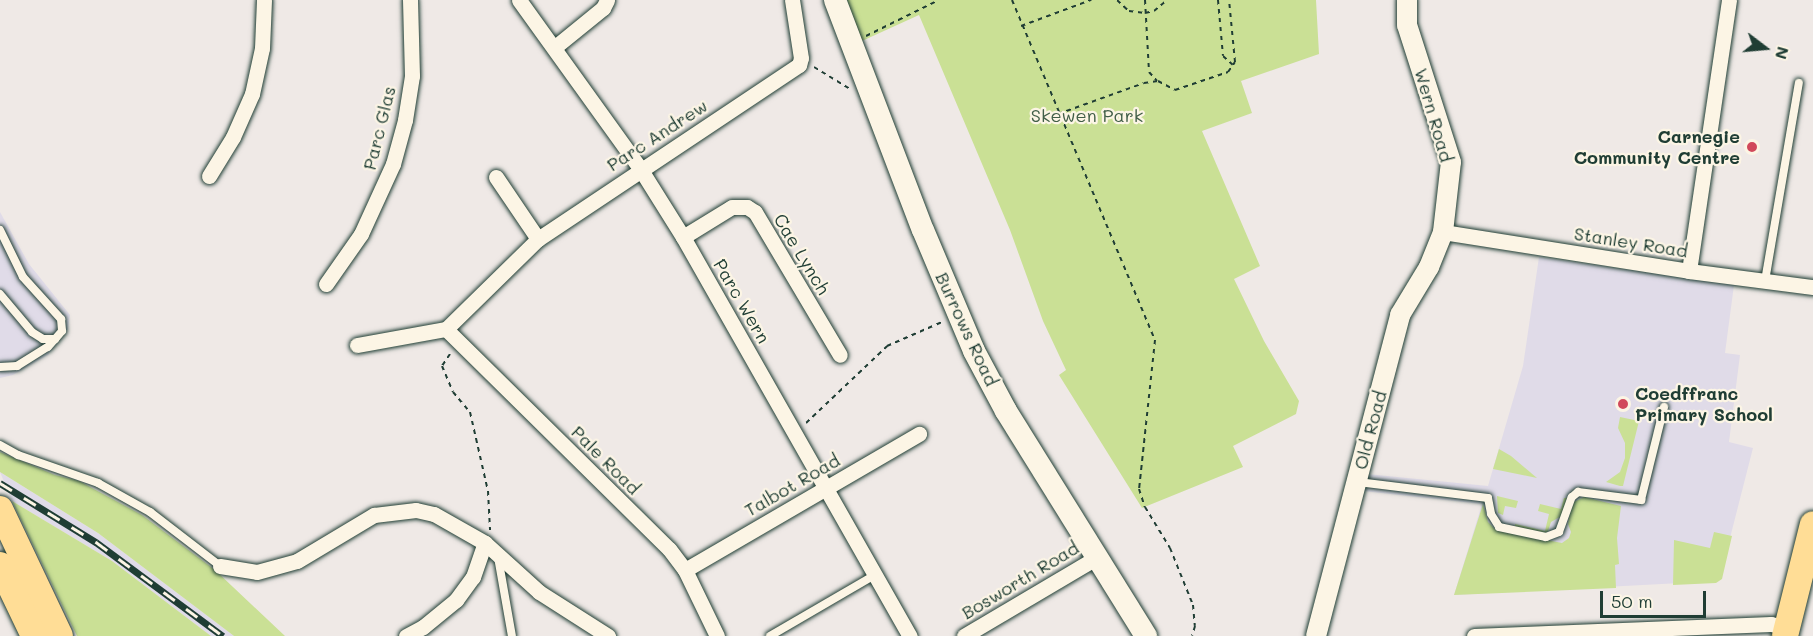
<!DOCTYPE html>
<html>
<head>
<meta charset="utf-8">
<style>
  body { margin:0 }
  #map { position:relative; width:1813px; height:636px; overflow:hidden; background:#efe9e6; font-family:Mali,sans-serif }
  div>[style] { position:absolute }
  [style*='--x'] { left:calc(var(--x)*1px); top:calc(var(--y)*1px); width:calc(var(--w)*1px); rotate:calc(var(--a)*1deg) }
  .built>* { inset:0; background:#e0dbe8 }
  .green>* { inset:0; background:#cae095 }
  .path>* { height:2px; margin-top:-1px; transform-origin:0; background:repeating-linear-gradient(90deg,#1f3d34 0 4.5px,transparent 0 9px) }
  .roads { filter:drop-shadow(0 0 2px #1f3d34) drop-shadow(0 0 2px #1f3d34) }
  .service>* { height:8px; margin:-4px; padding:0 4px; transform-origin:4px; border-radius:4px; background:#fcf5e5 }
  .minor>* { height:15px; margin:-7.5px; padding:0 7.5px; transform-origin:7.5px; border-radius:7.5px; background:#fcf5e5 }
  .tertiary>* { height:20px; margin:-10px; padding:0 10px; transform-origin:10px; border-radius:10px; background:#fcf5e5 }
  .secondary>* { height:22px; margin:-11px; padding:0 11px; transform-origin:11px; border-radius:11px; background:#fcf5e5 }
  .primary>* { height:26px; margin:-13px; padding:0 13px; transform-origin:13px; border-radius:13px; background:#ffdd96 }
  .trunk>* { height:26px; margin:-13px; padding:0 13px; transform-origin:13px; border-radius:13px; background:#ffdd96 }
  .rail>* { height:7px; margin-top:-3.5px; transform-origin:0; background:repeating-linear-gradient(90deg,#fcf5e5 0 14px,#1f3d34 0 28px); box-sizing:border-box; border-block:2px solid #1f3d34 }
  .dots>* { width:16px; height:16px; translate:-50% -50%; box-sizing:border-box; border:3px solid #fcf5e5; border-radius:50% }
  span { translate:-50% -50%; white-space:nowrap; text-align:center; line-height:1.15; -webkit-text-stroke:4.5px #fcf5e5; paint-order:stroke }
  .park-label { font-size:18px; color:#415e47 }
  .street-label { font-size:18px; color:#1f3d34 }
  .poi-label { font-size:18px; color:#1f3d34; font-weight:700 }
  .right { translate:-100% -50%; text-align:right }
  .left { translate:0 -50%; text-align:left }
  .north { position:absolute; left:1735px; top:18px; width:60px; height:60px; -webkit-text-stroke:4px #fcf5e5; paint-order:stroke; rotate:106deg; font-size:16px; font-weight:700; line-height:24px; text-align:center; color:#1f3d34 }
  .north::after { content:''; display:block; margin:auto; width:21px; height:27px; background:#1f3d34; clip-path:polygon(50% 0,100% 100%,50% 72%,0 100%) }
  .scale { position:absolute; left:1600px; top:591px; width:106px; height:27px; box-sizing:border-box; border:3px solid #1f3d34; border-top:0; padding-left:8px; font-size:18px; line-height:21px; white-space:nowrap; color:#1f3d34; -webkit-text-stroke:4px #fcf5e5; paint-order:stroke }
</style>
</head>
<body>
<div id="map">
  <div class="built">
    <div style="clip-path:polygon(0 212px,29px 264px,70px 315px,68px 329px,48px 355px,13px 375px,0 378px)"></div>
    <div style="clip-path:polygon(1539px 257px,1734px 285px,1725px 353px,1740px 355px,1729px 442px,1753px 448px,1719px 581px,1454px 595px,1482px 504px,1363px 491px,1367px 474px,1488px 486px,1523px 366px)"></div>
    <div style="clip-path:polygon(0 472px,98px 533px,234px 636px,211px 636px,112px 561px,12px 501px)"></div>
  </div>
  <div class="green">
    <div style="clip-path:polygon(847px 0,1316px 0,1319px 54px,1241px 81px,1252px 113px,1202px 131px,1260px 266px,1234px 279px,1264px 341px,1299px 401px,1296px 414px,1233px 446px,1243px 467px,1142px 508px,1059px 375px,1066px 370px,1043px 321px,1010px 230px,919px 15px,862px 41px)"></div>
    <div style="clip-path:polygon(1620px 417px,1639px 421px,1623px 486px,1620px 486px,1606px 482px,1620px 472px,1625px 458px,1625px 443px,1618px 428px)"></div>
    <div style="clip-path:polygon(1499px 449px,1511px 456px,1537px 478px,1493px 469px)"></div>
    <div style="clip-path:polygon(0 452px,55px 475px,79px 481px,142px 515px,215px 570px,285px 636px,234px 636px,98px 533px,0 472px)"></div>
    <div style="clip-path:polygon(1497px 496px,1518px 501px,1516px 508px,1505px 506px,1503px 515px,1498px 513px)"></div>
    <div style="clip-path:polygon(1584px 497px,1621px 506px,1617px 538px,1619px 564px,1615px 565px,1616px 588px,1454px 595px,1483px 504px,1488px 522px,1496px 530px,1562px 543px,1569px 538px,1571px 532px,1568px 524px,1572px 503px)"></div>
    <div style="clip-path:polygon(1564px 498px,1567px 498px,1563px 515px,1551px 522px,1548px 531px,1545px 533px,1515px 528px,1515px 524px,1545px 531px,1549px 514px,1538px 511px,1540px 504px,1561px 509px)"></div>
    <div style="clip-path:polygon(12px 501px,112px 561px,211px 636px,77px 636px)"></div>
    <div style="clip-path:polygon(1714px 532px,1732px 536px,1722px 579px,1716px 583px,1673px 585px,1674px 540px,1710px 548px)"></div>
  </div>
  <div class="path">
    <div style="--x:1012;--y:0;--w:369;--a:67.2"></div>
    <div style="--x:1155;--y:340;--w:150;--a:96.1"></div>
    <div style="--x:1139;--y:489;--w:19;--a:72"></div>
    <div style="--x:1145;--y:507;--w:48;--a:58.6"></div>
    <div style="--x:1170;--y:548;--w:61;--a:68"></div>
    <div style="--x:1193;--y:605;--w:21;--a:85"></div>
    <div style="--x:1195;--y:626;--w:10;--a:107"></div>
    <div style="--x:1117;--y:0;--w:16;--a:43"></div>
    <div style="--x:1129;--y:11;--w:16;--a:7"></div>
    <div style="--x:1145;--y:13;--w:9;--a:-13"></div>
    <div style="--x:1154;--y:11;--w:17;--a:-40"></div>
    <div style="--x:1145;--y:0;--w:72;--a:86.8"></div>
    <div style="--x:1149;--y:72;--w:12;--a:48"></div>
    <div style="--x:1218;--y:0;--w:56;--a:84.9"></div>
    <div style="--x:1223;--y:56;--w:13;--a:42"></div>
    <div style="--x:1021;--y:26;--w:75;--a:-20.4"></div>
    <div style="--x:866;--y:36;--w:81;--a:-26.3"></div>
    <div style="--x:814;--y:67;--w:42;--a:31.4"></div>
    <div style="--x:1058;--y:114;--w:91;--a:-19.8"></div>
    <div style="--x:1144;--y:83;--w:14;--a:-8"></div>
    <div style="--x:1158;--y:81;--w:19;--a:28"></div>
    <div style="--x:1175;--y:90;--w:56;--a:-18.8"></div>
    <div style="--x:1228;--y:72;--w:12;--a:-55"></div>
    <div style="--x:1235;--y:62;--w:62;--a:-95.5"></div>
    <div style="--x:450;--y:354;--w:14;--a:124"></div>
    <div style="--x:442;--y:366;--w:28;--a:67"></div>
    <div style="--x:453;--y:392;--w:26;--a:50"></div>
    <div style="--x:470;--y:412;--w:81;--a:77.2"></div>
    <div style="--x:488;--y:491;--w:39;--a:87"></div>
    <div style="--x:806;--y:423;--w:112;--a:-43.5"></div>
    <div style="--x:887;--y:346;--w:60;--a:-23.6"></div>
  </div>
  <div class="roads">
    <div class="service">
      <div style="--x:0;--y:230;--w:52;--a:63.9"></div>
      <div style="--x:23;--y:277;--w:57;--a:47.9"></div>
      <div style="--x:61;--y:319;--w:12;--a:85"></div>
      <div style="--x:62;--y:331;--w:11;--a:131"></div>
      <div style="--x:55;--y:339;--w:12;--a:180"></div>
      <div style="--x:43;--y:339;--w:13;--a:-148"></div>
      <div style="--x:32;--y:332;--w:50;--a:-130.1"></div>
      <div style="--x:1765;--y:281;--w:201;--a:-80.3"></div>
      <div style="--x:0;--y:367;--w:17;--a:-3"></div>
      <div style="--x:17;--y:366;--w:36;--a:-32"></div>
      <div style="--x:48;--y:347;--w:11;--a:-49"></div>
      <div style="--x:0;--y:445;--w:21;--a:29"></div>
      <div style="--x:18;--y:455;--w:85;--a:19.3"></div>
      <div style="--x:98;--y:483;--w:60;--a:29.1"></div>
      <div style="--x:150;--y:512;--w:88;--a:37.6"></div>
      <div style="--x:1358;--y:482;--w:131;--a:7"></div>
      <div style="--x:1488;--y:498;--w:16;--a:79"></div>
      <div style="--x:1491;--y:514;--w:15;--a:58"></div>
      <div style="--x:1499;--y:527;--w:48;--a:12"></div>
      <div style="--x:1546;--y:537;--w:14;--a:-21"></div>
      <div style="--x:1559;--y:532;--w:37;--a:-70"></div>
      <div style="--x:1572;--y:497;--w:8;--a:-40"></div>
      <div style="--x:1578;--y:492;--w:64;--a:7.2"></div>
      <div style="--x:1641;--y:500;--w:96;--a:-76.1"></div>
      <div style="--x:498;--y:557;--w:80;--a:80"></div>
      <div style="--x:770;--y:636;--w:121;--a:-30.2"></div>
    </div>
    <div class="minor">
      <div style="--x:519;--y:0;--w:209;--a:54.3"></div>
      <div style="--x:641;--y:170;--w:79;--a:57.9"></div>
      <div style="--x:683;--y:237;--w:459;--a:60.4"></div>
      <div style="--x:555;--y:47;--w:62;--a:-39.1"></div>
      <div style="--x:603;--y:8;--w:9;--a:-63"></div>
      <div style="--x:209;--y:176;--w:46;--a:-58.4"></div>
      <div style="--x:233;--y:137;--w:47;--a:-66.2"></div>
      <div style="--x:252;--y:94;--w:47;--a:-77.7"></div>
      <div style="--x:262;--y:48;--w:48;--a:-87.6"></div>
      <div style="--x:496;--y:177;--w:75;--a:55.9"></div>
      <div style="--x:1443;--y:232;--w:249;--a:9"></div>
      <div style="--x:1689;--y:271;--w:125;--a:7.4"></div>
      <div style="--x:683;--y:237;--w:57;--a:-31.5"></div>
      <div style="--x:732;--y:207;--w:15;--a:0"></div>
      <div style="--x:747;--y:207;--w:9;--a:32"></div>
      <div style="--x:755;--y:212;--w:166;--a:59.3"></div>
      <div style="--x:1689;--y:271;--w:274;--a:-81.6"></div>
      <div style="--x:326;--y:284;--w:61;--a:-55"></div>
      <div style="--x:361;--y:234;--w:77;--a:-65.4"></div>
      <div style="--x:393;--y:164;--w:46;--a:-74.7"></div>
      <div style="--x:405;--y:120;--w:45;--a:-81"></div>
      <div style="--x:412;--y:76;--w:76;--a:-91.5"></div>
      <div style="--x:357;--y:345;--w:90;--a:-10.2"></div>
      <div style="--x:220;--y:566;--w:37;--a:9"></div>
      <div style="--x:257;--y:572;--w:41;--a:-15.4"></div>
      <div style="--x:297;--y:561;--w:90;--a:-30.9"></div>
      <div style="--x:374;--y:515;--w:42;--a:-6.8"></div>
      <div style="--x:416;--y:510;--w:18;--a:13"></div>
      <div style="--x:434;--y:514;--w:59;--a:29.6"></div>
      <div style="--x:485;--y:543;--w:73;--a:42.2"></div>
      <div style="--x:539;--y:592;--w:82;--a:32.5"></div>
      <div style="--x:685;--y:570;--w:271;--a:-30.2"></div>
      <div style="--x:406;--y:636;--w:19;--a:-28"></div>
      <div style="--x:423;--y:627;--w:43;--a:-39.3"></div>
      <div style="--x:456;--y:600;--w:29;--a:-54"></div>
      <div style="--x:473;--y:577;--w:36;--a:-71"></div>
      <div style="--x:717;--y:636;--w:73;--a:-115.9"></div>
      <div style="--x:685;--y:570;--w:26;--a:-127"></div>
      <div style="--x:669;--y:549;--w:313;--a:-135.4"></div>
      <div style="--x:446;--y:329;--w:129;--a:-44.4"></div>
      <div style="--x:538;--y:239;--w:314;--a:-33.7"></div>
      <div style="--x:799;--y:65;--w:7;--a:-74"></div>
      <div style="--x:801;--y:58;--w:59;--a:-98.8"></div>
      <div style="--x:964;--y:636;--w:153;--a:-30.6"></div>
      <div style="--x:1474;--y:636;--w:297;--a:-2.3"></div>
      <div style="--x:1771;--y:624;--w:17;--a:13"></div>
    </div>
    <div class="tertiary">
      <div style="--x:1316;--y:636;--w:332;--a:-75.3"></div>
      <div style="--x:1400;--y:315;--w:56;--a:-58.9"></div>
      <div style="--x:1429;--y:267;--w:38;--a:-68"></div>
      <div style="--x:1443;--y:232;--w:70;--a:-83.5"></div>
      <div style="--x:1451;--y:162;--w:144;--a:-107.8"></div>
      <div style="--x:1407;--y:25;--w:25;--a:-90"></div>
    </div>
    <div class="secondary">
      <div style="--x:835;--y:0;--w:246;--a:69.1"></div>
      <div style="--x:923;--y:230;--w:131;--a:67.1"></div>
      <div style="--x:974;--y:351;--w:68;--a:61.9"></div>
      <div style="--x:1006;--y:411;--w:265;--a:58.1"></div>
    </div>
    <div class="primary">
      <div style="--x:1785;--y:636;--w:115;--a:-76"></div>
    </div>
    <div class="trunk">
      <div style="--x:0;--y:509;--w:140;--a:64.7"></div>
      <div style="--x:0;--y:565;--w:79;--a:64.4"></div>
    </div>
  </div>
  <div class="rail">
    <div style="--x:0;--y:483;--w:113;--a:31.6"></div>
    <div style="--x:96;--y:542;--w:158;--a:36.5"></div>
  </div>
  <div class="dots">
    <div style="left:1752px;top:147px;background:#d1495b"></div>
    <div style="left:1623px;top:404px;background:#d1495b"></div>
  </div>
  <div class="park-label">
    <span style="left:1087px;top:115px">Skewen Park</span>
  </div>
  <div class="street-label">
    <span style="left:1434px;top:115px;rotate:74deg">Wern Road</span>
    <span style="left:379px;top:128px;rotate:-76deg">Parc Glas</span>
    <span style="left:657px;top:135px;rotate:-33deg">Parc Andrew</span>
    <span style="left:1631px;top:242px;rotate:9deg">Stanley Road</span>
    <span style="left:802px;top:254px;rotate:59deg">Cae Lynch</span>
    <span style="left:742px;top:301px;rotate:60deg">Parc Wern</span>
    <span style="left:967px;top:329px;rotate:65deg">Burrows Road</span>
    <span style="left:1370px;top:430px;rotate:-75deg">Old Road</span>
    <span style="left:606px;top:460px;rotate:45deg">Pale Road</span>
    <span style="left:792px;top:485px;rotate:-30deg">Talbot Road</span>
    <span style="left:1020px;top:580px;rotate:-31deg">Bosworth Road</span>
  </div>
  <div class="poi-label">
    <span class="right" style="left:1740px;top:147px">Carnegie<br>Community Centre</span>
    <span class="left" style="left:1635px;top:404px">Coedffranc<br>Primary School</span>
  </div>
  <div class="north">N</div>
  <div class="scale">50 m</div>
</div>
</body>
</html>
